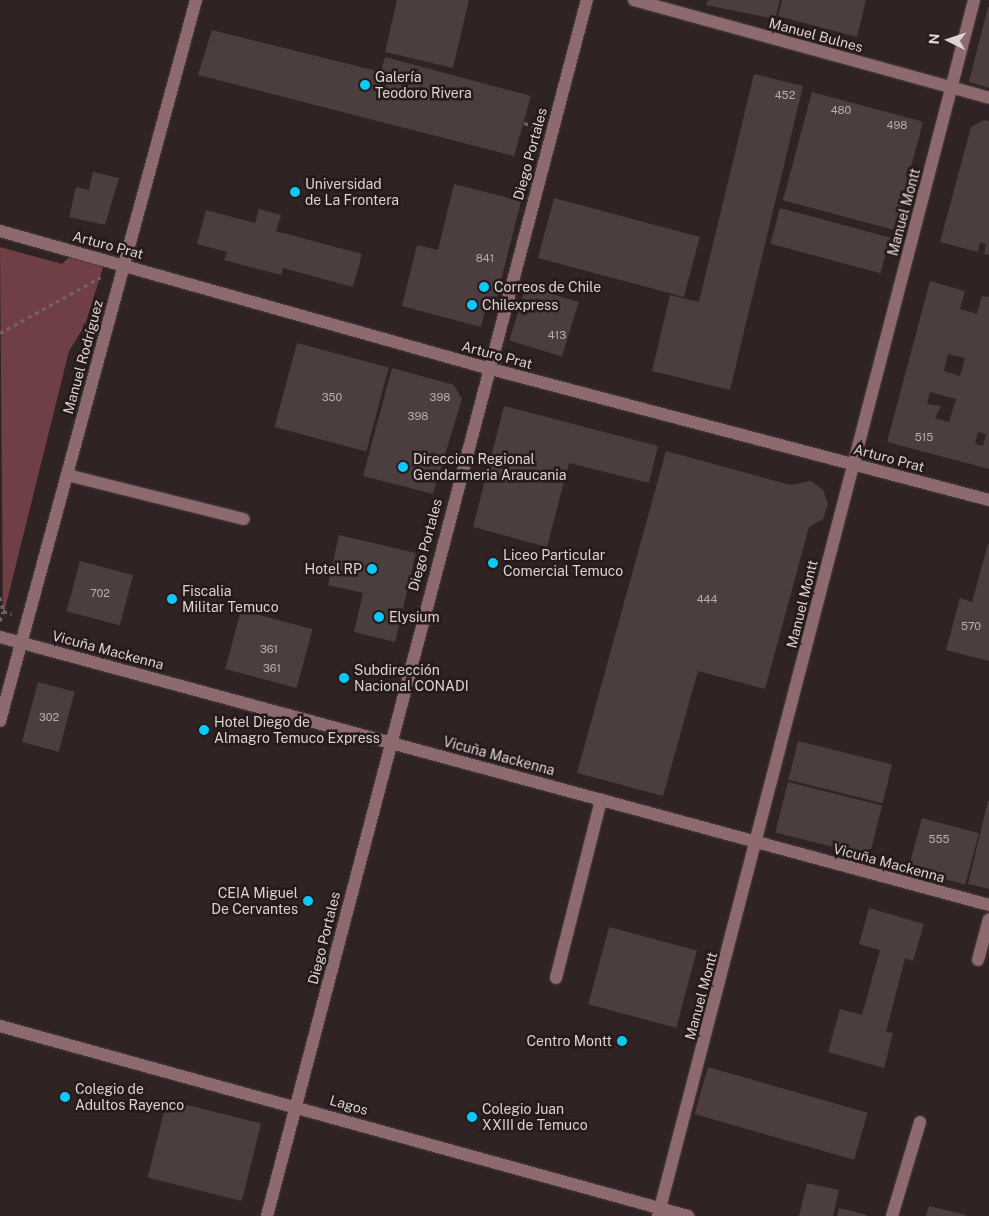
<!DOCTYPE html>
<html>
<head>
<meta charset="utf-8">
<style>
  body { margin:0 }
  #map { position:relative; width:989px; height:1216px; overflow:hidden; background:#302324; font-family:"Public Sans",sans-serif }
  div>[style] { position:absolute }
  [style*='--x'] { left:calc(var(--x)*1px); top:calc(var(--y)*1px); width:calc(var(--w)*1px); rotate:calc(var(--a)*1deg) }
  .green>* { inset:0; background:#703f45 }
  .building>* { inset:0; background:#4c3e3f; transform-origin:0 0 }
  .path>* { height:3px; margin-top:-1.5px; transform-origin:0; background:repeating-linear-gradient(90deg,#706565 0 4px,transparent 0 8px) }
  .roads { filter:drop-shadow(0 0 1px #4c3f40) drop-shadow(0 0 1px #4c3f40) }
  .minor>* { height:12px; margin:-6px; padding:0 6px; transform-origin:6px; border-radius:6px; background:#8d6a6d }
  .dots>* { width:14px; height:14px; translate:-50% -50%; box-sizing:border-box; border:2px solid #261a1b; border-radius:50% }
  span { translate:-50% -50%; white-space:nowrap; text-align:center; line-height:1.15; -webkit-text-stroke:5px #261a1b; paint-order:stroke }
  .number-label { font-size:11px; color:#b9aeaf }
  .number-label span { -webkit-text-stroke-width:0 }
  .street-label { font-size:14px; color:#ddd4d4 }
  .poi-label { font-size:14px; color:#ddd4d4 }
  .left { translate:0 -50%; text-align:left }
  .right { translate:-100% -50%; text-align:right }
  .north { position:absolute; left:924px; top:15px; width:50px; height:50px; -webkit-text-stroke:4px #261a1b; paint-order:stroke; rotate:274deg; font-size:14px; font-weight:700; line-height:20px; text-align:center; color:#ddd4d4 }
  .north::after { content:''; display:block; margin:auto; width:18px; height:22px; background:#ddd4d4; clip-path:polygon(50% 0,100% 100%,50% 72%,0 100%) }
</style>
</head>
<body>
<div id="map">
  <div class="green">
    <div style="clip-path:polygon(0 247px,62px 264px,70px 256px,104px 264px,85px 325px,69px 351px,3px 617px)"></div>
  </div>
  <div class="building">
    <div style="clip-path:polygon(397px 0,469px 0,453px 68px,385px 52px)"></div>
    <div style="clip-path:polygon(708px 0,780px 0,775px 19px,706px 5px)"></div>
    <div style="clip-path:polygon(782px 0,866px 0,857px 37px,778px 16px)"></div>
    <div style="clip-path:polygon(988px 7px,989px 7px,989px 88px,969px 82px)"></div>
    <div style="clip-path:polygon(212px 30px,381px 72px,385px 57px,531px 96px,514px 156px,198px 75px)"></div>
    <div style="clip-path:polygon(754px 74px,803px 86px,730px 390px,652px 371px,670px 295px,699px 302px)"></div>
    <div style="left:812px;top:92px;width:115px;height:112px;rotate:15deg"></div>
    <div style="clip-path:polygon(984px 120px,989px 121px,989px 255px,984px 254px,986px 244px,980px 242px,978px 252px,940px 242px,971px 127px)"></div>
    <div style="clip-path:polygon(93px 172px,119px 178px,105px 225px,69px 217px,76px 187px,89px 190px)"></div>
    <div style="clip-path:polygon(454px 184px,521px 201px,494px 308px,486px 305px,481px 327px,402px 306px,417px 245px,438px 250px)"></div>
    <div style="left:554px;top:198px;width:151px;height:62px;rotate:15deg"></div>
    <div style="left:780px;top:208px;width:114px;height:37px;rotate:15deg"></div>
    <div style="clip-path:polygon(259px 209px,281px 215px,276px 231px,362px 254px,353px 287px,283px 268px,281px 275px,224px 260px,227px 252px,197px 244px,206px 210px,255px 223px)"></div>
    <div style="clip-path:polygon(evenodd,930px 281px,965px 291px,960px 309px,977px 314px,982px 296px,989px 297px,989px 469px,887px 442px,930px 281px,948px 354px,965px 358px,960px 376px,944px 371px,948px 354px,930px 281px,930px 392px,956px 399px,949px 422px,935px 418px,941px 406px,927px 404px,930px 392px,930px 281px,978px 432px,986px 434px,983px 446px,975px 444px,978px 432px)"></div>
    <div style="left:526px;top:286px;width:55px;height:57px;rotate:17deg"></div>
    <div style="left:297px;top:343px;width:95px;height:87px;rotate:15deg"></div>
    <div style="clip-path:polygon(392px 368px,454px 385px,462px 399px,433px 494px,363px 476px)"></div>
    <div style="clip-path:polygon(504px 406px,658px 446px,649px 483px,569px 463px,547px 547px,473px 527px)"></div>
    <div style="clip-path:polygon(666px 451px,790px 485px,811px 481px,823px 490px,828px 504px,823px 519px,809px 527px,765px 689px,698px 671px,663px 796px,577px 773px)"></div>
    <div style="clip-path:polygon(339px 535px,416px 553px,395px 642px,354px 632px,363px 593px,328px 585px)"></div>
    <div style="clip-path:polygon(988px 544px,989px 544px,989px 661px,946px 650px,960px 598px,972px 602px)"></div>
    <div style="left:80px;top:561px;width:55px;height:52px;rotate:15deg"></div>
    <div style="left:241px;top:610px;width:74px;height:61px;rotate:15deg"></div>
    <div style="left:38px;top:682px;width:38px;height:62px;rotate:15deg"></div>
    <div style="left:798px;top:741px;width:97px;height:40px;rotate:14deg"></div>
    <div style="left:788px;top:782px;width:97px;height:52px;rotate:14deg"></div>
    <div style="clip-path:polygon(988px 801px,989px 801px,989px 889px,968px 884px)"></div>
    <div style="left:922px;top:818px;width:59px;height:53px;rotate:15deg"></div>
    <div style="clip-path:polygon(869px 908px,924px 924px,913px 961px,905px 958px,886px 1032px,893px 1033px,884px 1068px,828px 1052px,840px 1009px,862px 1015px,880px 950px,859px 944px)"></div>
    <div style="left:609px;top:927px;width:91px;height:80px;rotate:15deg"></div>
    <div style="left:708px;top:1067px;width:166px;height:49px;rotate:16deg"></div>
    <div style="left:167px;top:1100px;width:97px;height:80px;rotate:14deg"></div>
    <div style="clip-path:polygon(807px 1183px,839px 1190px,833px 1216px,799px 1216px)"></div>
    <div style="clip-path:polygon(929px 1206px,966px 1215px,966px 1216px,926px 1216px)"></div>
    <div style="clip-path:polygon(839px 1208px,867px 1215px,867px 1216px,837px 1216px)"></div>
  </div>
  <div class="path">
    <div style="--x:524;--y:123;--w:14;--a:17"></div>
    <div style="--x:0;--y:333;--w:115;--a:-29"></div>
    <div style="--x:0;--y:597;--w:14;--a:78"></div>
    <div style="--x:0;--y:621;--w:10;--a:-73"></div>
    <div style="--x:3;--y:611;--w:9;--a:18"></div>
  </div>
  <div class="roads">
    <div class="minor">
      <div style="--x:634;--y:0;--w:368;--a:15.4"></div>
      <div style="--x:0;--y:231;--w:506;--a:15.71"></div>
      <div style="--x:487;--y:368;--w:519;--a:14.73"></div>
      <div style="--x:67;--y:475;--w:182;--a:14"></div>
      <div style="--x:0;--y:637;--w:1025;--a:15.16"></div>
      <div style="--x:0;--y:721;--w:747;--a:-74.79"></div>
      <div style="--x:978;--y:960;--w:42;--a:-75"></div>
      <div style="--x:556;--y:978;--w:184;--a:-75.8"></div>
      <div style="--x:0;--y:1026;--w:714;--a:15.44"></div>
      <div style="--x:267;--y:1216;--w:1257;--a:-75.26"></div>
      <div style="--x:658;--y:1216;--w:1256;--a:-75.43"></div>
      <div style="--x:892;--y:1216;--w:98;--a:-73.4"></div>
    </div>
  </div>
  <div class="dots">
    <div style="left:365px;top:85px;background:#0bcafa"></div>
    <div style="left:295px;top:192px;background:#0bcafa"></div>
    <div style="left:484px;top:287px;background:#0bcafa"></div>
    <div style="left:472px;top:305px;background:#0bcafa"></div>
    <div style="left:403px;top:467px;background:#0bcafa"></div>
    <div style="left:493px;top:563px;background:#0bcafa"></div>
    <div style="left:372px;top:569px;background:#0bcafa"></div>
    <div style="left:172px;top:599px;background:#0bcafa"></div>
    <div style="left:379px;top:617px;background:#0bcafa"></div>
    <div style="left:344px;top:678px;background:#0bcafa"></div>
    <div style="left:204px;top:730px;background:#0bcafa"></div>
    <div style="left:308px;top:901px;background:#0bcafa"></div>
    <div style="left:622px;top:1041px;background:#0bcafa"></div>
    <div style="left:65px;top:1097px;background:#0bcafa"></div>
    <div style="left:472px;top:1117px;background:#0bcafa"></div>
  </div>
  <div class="number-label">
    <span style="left:785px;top:95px">452</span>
    <span style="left:841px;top:110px">480</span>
    <span style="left:897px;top:125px">498</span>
    <span style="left:485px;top:258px">841</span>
    <span style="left:557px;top:335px">413</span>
    <span style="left:332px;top:397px">350</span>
    <span style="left:440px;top:397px">398</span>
    <span style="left:418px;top:416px">398</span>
    <span style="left:924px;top:437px">515</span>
    <span style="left:100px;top:593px">702</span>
    <span style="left:707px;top:599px">444</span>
    <span style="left:971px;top:626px">570</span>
    <span style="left:269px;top:649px">361</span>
    <span style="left:272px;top:668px">361</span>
    <span style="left:49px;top:717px">302</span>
    <span style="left:939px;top:839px">555</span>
  </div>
  <div class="street-label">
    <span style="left:816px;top:35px;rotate:15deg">Manuel Bulnes</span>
    <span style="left:530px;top:154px;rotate:-75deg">Diego Portales</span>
    <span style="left:904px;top:212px;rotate:-75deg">Manuel Montt</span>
    <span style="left:108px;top:245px;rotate:15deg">Arturo Prat</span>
    <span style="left:497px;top:355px;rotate:15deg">Arturo Prat</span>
    <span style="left:83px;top:357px;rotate:-75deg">Manuel Rodríguez</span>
    <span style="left:889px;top:458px;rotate:15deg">Arturo Prat</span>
    <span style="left:425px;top:545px;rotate:-75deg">Diego Portales</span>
    <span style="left:802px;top:604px;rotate:-76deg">Manuel Montt</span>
    <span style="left:108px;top:650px;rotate:15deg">Vicuña Mackenna</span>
    <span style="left:499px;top:756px;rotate:15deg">Vicuña Mackenna</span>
    <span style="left:889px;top:863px;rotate:15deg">Vicuña Mackenna</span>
    <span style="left:324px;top:938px;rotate:-76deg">Diego Portales</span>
    <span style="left:701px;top:996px;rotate:-75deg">Manuel Montt</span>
    <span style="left:349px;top:1105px;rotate:16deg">Lagos</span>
  </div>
  <div class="poi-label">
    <span class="left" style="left:375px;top:85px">Galería<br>Teodoro Rivera</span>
    <span class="left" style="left:305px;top:192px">Universidad<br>de La Frontera</span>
    <span class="left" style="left:494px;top:287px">Correos de Chile</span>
    <span class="left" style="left:482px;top:305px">Chilexpress</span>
    <span class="left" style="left:413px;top:467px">Direccion Regional<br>Gendarmeria Araucania</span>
    <span class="left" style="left:503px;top:563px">Liceo Particular<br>Comercial Temuco</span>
    <span class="right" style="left:362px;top:569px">Hotel RP</span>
    <span class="left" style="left:182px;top:599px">Fiscalia<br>Militar Temuco</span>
    <span class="left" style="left:389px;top:617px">Elysium</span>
    <span class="left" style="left:354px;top:678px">Subdirección<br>Nacional CONADI</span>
    <span class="left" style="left:214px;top:730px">Hotel Diego de<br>Almagro Temuco Express</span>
    <span class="right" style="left:298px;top:901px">CEIA Miguel<br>De Cervantes</span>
    <span class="right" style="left:612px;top:1041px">Centro Montt</span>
    <span class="left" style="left:75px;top:1097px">Colegio de<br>Adultos Rayenco</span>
    <span class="left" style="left:482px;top:1117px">Colegio Juan<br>XXIII de Temuco</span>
  </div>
  <div class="north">N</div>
</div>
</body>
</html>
